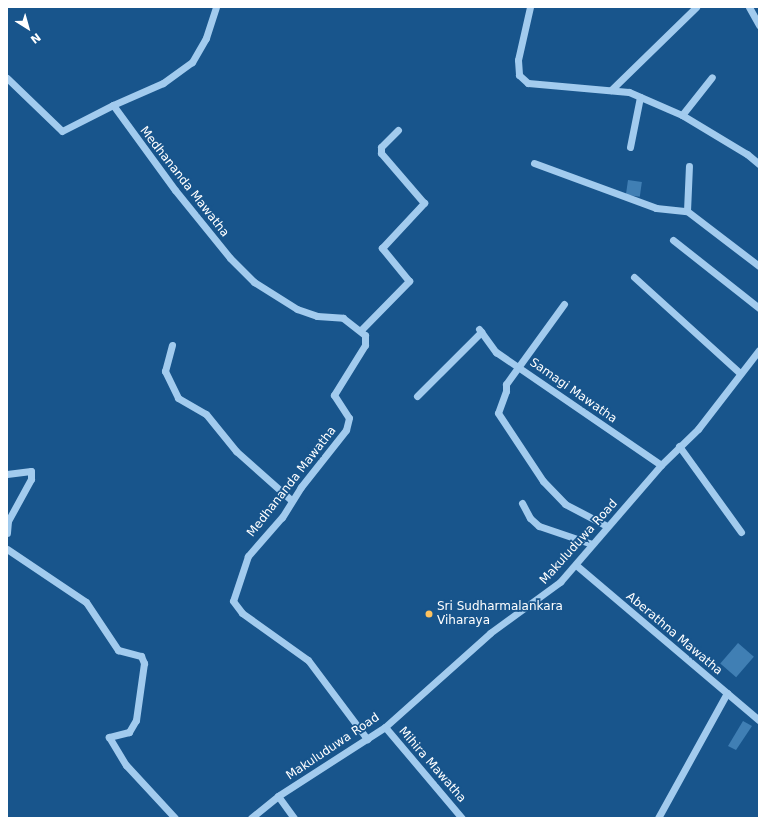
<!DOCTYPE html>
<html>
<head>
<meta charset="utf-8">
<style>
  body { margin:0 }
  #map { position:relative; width:766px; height:825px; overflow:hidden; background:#18558c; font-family:"DejaVu Sans",sans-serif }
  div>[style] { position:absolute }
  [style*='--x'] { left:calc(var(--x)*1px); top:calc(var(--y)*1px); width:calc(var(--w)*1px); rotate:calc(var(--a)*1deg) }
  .building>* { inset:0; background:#407fb4; transform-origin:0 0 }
  .minor>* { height:7px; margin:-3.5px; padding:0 3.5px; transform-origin:3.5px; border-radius:3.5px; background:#a2cbee }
  .dots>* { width:11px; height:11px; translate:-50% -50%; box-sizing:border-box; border:2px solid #18558c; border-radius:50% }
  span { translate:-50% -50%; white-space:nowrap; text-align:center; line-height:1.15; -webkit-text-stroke:3.5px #18558c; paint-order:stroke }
  .street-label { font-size:12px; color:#fff }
  .poi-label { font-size:12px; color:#fff }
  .left { translate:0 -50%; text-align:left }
  .frame { position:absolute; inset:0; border:8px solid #fff; pointer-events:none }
  .north { position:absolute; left:8px; top:8px; width:40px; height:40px; -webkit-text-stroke:3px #18558c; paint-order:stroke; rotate:143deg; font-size:11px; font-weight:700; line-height:16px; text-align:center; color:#fff }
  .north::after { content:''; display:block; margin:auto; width:14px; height:18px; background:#fff; clip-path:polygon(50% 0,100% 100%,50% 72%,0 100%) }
</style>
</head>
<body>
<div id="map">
  <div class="building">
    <div style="left:628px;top:180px;width:14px;height:15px;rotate:8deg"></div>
    <div style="left:738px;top:643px;width:21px;height:27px;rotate:41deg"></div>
    <div style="clip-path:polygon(743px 721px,752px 726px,736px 750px,728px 746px)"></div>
  </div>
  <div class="minor">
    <div style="--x:216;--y:7;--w:33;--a:108"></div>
    <div style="--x:206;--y:38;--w:28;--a:120"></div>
    <div style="--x:192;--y:62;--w:36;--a:144"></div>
    <div style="--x:163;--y:83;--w:55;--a:156.3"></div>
    <div style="--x:113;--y:105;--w:105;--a:53.9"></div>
    <div style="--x:175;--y:190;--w:87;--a:51"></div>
    <div style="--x:230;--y:258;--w:34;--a:45"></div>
    <div style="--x:254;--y:282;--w:51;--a:32.1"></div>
    <div style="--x:297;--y:309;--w:21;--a:19"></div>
    <div style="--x:317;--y:316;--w:26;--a:4"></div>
    <div style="--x:343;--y:318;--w:28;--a:38"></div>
    <div style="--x:365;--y:335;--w:10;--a:90"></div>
    <div style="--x:365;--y:345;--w:59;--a:121.8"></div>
    <div style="--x:334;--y:395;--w:27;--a:57"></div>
    <div style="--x:349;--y:418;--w:12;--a:104"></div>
    <div style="--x:346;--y:430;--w:73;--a:128.3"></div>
    <div style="--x:301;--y:487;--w:36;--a:122"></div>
    <div style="--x:282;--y:517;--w:52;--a:131.1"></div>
    <div style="--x:248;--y:556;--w:47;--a:108.4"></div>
    <div style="--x:233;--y:601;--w:15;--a:53"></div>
    <div style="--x:242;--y:613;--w:81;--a:35.5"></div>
    <div style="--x:308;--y:660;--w:99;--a:53.2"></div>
    <div style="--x:530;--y:7;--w:54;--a:102.8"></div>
    <div style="--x:518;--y:60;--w:15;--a:86"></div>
    <div style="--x:519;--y:75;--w:12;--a:42"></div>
    <div style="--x:528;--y:83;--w:101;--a:5.1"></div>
    <div style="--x:629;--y:92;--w:58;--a:23.5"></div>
    <div style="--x:682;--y:115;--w:76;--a:31"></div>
    <div style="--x:747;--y:154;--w:16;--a:40"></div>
    <div style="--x:749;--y:7;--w:21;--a:61"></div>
    <div style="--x:7;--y:78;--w:76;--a:43.9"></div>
    <div style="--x:62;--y:131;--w:57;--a:-27"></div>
    <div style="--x:611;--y:90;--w:119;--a:-44.3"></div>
    <div style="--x:682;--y:115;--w:48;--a:-51.7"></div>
    <div style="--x:630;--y:147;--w:51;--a:-78.7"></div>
    <div style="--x:534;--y:163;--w:130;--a:20.2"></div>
    <div style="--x:656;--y:208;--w:31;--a:6"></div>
    <div style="--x:687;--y:211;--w:91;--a:37.4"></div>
    <div style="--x:687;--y:211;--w:45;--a:-87.5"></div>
    <div style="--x:673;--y:240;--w:110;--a:38.3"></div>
    <div style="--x:634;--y:277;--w:143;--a:42.2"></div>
    <div style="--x:564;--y:304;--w:99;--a:125.9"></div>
    <div style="--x:506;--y:384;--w:7;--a:90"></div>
    <div style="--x:506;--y:391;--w:23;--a:110"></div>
    <div style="--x:498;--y:413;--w:82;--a:56.5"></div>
    <div style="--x:543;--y:481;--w:32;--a:46"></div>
    <div style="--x:565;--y:504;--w:47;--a:27.6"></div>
    <div style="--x:479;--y:329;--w:29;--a:54"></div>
    <div style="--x:496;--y:352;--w:200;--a:34.4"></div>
    <div style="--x:361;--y:330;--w:69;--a:-45.6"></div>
    <div style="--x:409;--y:281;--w:43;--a:-129.3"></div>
    <div style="--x:382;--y:248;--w:62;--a:-47"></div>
    <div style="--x:424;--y:203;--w:66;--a:-130.7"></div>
    <div style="--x:381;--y:153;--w:6;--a:-90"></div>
    <div style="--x:381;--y:147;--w:24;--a:-45"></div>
    <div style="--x:172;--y:345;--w:27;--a:105"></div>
    <div style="--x:165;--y:371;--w:30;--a:64"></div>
    <div style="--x:178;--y:398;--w:32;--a:30"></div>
    <div style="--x:206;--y:414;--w:48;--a:51"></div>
    <div style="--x:236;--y:451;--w:74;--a:41.7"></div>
    <div style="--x:417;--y:396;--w:91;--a:-45"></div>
    <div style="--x:679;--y:446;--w:106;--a:54.2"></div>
    <div style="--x:7;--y:474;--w:24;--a:-7"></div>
    <div style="--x:31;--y:471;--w:8;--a:90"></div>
    <div style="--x:31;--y:479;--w:48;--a:118.7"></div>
    <div style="--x:8;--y:521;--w:12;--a:95"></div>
    <div style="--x:522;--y:503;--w:17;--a:62"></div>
    <div style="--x:530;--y:518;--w:12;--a:42"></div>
    <div style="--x:539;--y:526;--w:56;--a:18.8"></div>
    <div style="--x:7;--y:549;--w:95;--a:33.9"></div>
    <div style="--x:86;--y:602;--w:58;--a:56.3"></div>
    <div style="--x:118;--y:650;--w:24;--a:15"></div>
    <div style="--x:141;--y:656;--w:8;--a:67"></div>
    <div style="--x:144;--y:663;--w:58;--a:98"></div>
    <div style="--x:136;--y:720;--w:14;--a:120"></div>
    <div style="--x:129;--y:732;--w:21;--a:166"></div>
    <div style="--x:109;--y:737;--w:33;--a:59"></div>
    <div style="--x:126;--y:765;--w:72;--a:47.2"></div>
    <div style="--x:576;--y:565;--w:240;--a:40.3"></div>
    <div style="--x:385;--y:727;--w:119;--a:49.8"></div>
    <div style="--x:278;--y:796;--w:27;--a:54"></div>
    <div style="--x:251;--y:818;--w:35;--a:-39"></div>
    <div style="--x:278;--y:796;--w:127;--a:-32.8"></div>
    <div style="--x:385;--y:727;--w:141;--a:-41.8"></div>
    <div style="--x:490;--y:633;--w:87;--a:-36.1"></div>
    <div style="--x:560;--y:582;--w:155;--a:-49.2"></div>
    <div style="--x:661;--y:465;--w:52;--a:-44.2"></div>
    <div style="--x:698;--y:429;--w:100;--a:-52.3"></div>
    <div style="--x:658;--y:818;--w:143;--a:-61.1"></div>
  </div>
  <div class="dots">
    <div style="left:429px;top:614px;background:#ffc35f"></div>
  </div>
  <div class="street-label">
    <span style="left:184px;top:182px;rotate:52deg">Medhananda Mawatha</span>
    <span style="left:573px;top:391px;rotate:35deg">Samagi Mawatha</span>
    <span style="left:292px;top:482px;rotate:-52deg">Medhananda Mawatha</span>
    <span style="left:579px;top:542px;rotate:-48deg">Makuluduwa Road</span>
    <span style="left:674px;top:634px;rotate:40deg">Aberathna Mawatha</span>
    <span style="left:333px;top:747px;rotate:-34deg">Makuluduwa Road</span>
    <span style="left:432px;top:765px;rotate:49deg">Mihira Mawatha</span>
  </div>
  <div class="poi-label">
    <span class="left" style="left:437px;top:614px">Sri Sudharmalankara<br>Viharaya</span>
  </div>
  <div class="frame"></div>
  <div class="north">N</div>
</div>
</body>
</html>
